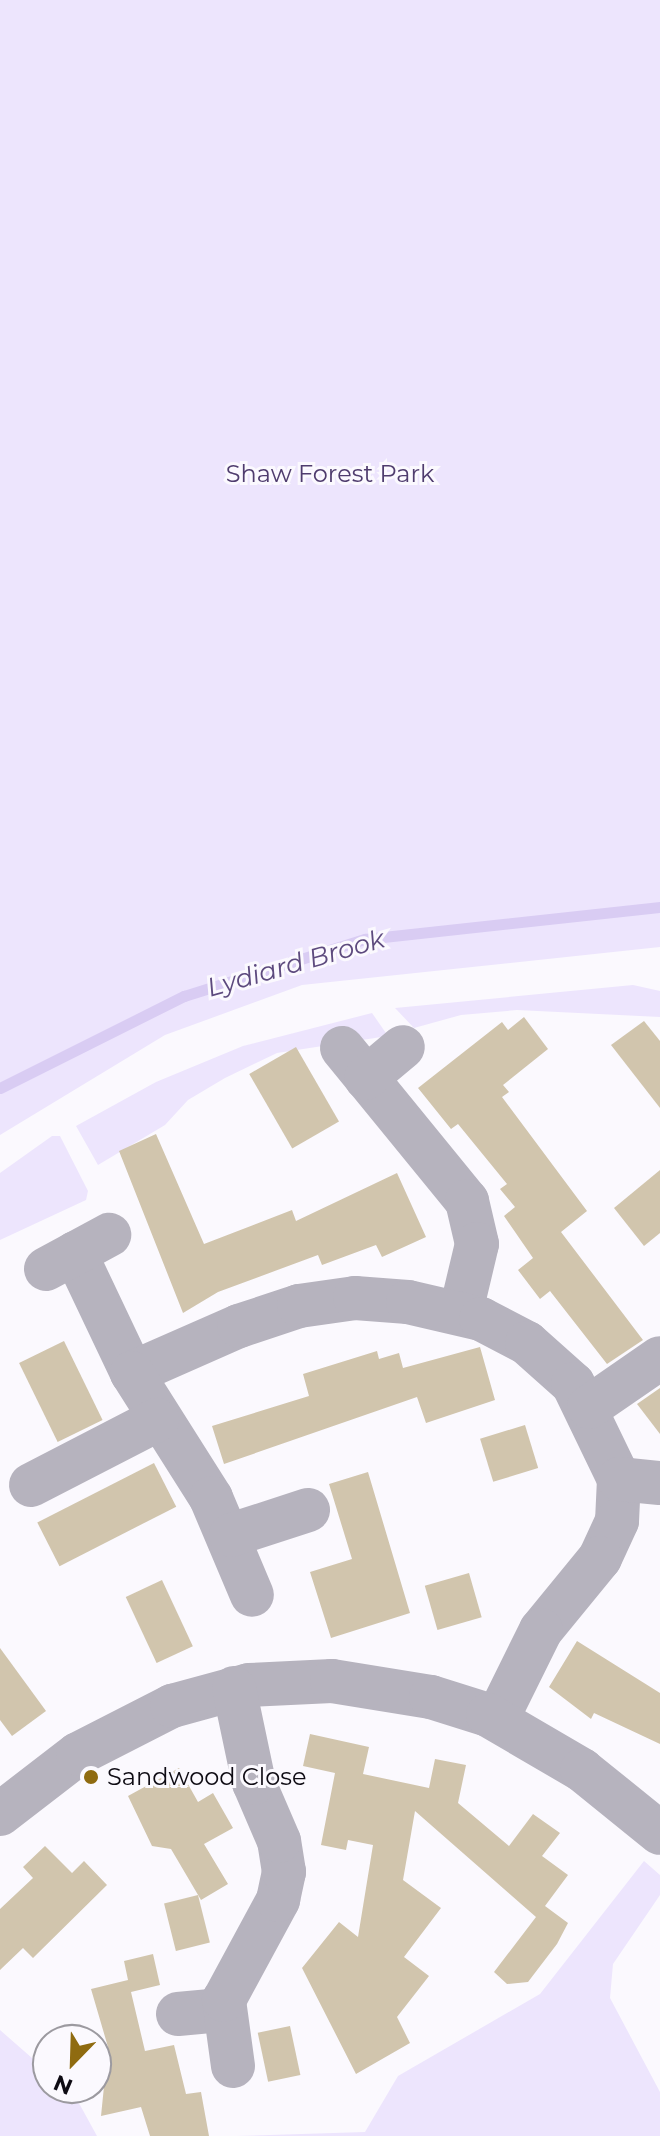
<!DOCTYPE html>
<html>
<head>
<meta charset="utf-8">
<style>
  body { margin:0 }
  #map { position:relative; width:660px; height:2136px; overflow:hidden; background:#fbf9fe; font-family:Montserrat,sans-serif }
  div>[style] { position:absolute }
  [style*='--x'] { left:calc(var(--x)*1px); top:calc(var(--y)*1px); width:calc(var(--w)*1px); rotate:calc(var(--a)*1deg) }
  .green>* { inset:0; background:#ede5fd }
  .stream>* { height:11px; margin:-5.5px; padding:0 5.5px; transform-origin:5.5px; border-radius:5.5px; background:#d9ccf3 }
  .building>* { inset:0; background:#d1c5ad; transform-origin:0 0 }
  .minor>* { height:44px; margin:-22px; padding:0 22px; transform-origin:22px; border-radius:22px; background:#b6b3be }
  .dots>* { width:22px; height:22px; translate:-50% -50%; box-sizing:border-box; border:4px solid #fbf9fe; border-radius:50% }
  span { translate:-50% -50%; white-space:nowrap; text-align:center; line-height:1.15; -webkit-text-stroke:6px #fbf9fe; paint-order:stroke }
  .park-label { font-size:24px; color:#4f3c6e }
  .poi-label { font-size:24px; color:#0e0b13 }
  .left { translate:0 -50%; text-align:left }
  .water-label { font-size:26px; color:#5d4a7e; font-style:italic }
  .north { position:absolute; left:32px; top:2024px; width:80px; height:80px; box-sizing:border-box; background:#fbf9fe; border:2px solid #9c9aa0; border-radius:50%; rotate:203deg; font-size:22px; font-weight:700; line-height:32px; text-align:center; color:#0e0b13 }
  .north::after { content:''; display:block; margin:auto; width:28px; height:36px; background:#8f6b10; clip-path:polygon(50% 0,100% 100%,50% 72%,0 100%) }
</style>
</head>
<body>
<div id="map">
  <div class="green">
    <div style="clip-path:polygon(0 0,660px 0,660px 947px,302px 985px,165px 1035px,0 1135px)"></div>
    <div style="clip-path:polygon(633px 985px,660px 991px,660px 1017px,517px 1010px,461px 1015px,414px 1028px,395px 1008px)"></div>
    <div style="clip-path:polygon(372px 1013px,388px 1036px,277px 1053px,225px 1078px,188px 1100px,165px 1125px,98px 1165px,76px 1126px,156px 1082px,243px 1046px)"></div>
    <div style="clip-path:polygon(52px 1136px,60px 1136px,88px 1191px,86px 1200px,0 1240px,0 1173px)"></div>
    <div style="clip-path:polygon(644px 1861px,660px 1875px,660px 1895px,613px 1964px,610px 1998px,660px 2092px,660px 2136px,236px 2136px,365px 2132px,398px 2076px,540px 1994px)"></div>
    <div style="clip-path:polygon(0 2030px,48px 2072px,48px 2088px,63px 2088px,80px 2105px,97px 2136px,0 2136px)"></div>
  </div>
  <div class="stream">
    <div style="--x:0;--y:1088;--w:206;--a:-26.6"></div>
    <div style="--x:184;--y:996;--w:190;--a:-17.5"></div>
    <div style="--x:365;--y:939;--w:297;--a:-6.2"></div>
  </div>
  <div class="building">
    <div style="clip-path:polygon(524px 1017px,548px 1049px,503px 1085px,509px 1092px,502px 1097px,587px 1211px,561px 1232px,643px 1340px,607px 1364px,550px 1291px,540px 1299px,518px 1270px,533px 1258px,504px 1216px,515px 1207px,500px 1189px,507px 1184px,458px 1124px,451px 1129px,418px 1088px,502px 1022px,508px 1030px)"></div>
    <div style="clip-path:polygon(644px 1021px,660px 1041px,660px 1108px,611px 1045px)"></div>
    <div style="left:296px;top:1047px;width:86px;height:54px;rotate:60deg"></div>
    <div style="clip-path:polygon(156px 1134px,204px 1244px,292px 1210px,296px 1221px,397px 1173px,426px 1237px,382px 1257px,376px 1245px,322px 1265px,318px 1255px,218px 1292px,183px 1313px,119px 1151px)"></div>
    <div style="clip-path:polygon(660px 1170px,660px 1233px,644px 1246px,614px 1208px)"></div>
    <div style="left:64px;top:1341px;width:88px;height:50px;rotate:64deg"></div>
    <div style="clip-path:polygon(480px 1347px,495px 1400px,426px 1423px,417px 1397px,224px 1464px,212px 1426px,309px 1396px,303px 1374px,377px 1351px,379px 1359px,399px 1353px,403px 1368px)"></div>
    <div style="clip-path:polygon(660px 1388px,660px 1434px,637px 1404px)"></div>
    <div style="left:525px;top:1425px;width:45px;height:47px;rotate:73deg"></div>
    <div style="left:154px;top:1463px;width:49px;height:131px;rotate:63deg"></div>
    <div style="clip-path:polygon(368px 1472px,410px 1613px,331px 1638px,310px 1572px,352px 1559px,329px 1484px)"></div>
    <div style="left:469px;top:1573px;width:46px;height:46px;rotate:74deg"></div>
    <div style="left:162px;top:1580px;width:73px;height:40px;rotate:65deg"></div>
    <div style="clip-path:polygon(577px 1641px,660px 1693px,660px 1744px,594px 1713px,591px 1719px,549px 1687px)"></div>
    <div style="clip-path:polygon(0 1648px,46px 1711px,12px 1736px,0 1720px)"></div>
    <div style="clip-path:polygon(310px 1734px,369px 1747px,363px 1774px,429px 1788px,435px 1759px,466px 1765px,458px 1803px,509px 1846px,533px 1814px,560px 1833px,542px 1856px,568px 1875px,545px 1906px,568px 1923px,557px 1944px,528px 1982px,507px 1984px,494px 1972px,536px 1917px,415px 1811px,403px 1880px,441px 1908px,404px 1957px,429px 1976px,397px 2017px,410px 2043px,356px 2074px,302px 1968px,339px 1922px,358px 1937px,373px 1845px,348px 1840px,346px 1850px,321px 1845px,335px 1773px,303px 1766px)"></div>
    <div style="clip-path:polygon(179px 1768px,198px 1802px,213px 1793px,233px 1828px,204px 1844px,228px 1884px,201px 1900px,171px 1849px,152px 1846px,128px 1796px)"></div>
    <div style="clip-path:polygon(45px 1846px,72px 1873px,84px 1861px,107px 1885px,33px 1958px,23px 1948px,0 1970px,0 1909px,33px 1878px,23px 1867px)"></div>
    <div style="left:198px;top:1895px;width:49px;height:35px;rotate:76deg"></div>
    <div style="clip-path:polygon(153px 1954px,160px 1985px,131px 1992px,145px 2051px,174px 2045px,186px 2094px,201px 2092px,209px 2136px,150px 2136px,141px 2107px,101px 2116px,108px 2047px,91px 1989px,128px 1980px,124px 1961px)"></div>
    <div style="left:290px;top:2026px;width:50px;height:33px;rotate:78deg"></div>
  </div>
  <div class="minor">
    <div style="--x:342;--y:1048;--w:198;--a:50.8"></div>
    <div style="--x:467;--y:1201;--w:44;--a:76.9"></div>
    <div style="--x:477;--y:1244;--w:69;--a:103.4"></div>
    <div style="--x:366;--y:1078;--w:48;--a:-40"></div>
    <div style="--x:75;--y:1253;--w:133;--a:64.6"></div>
    <div style="--x:132;--y:1373;--w:117;--a:-23.7"></div>
    <div style="--x:239;--y:1326;--w:63;--a:-18.4"></div>
    <div style="--x:299;--y:1306;--w:57;--a:-8.1"></div>
    <div style="--x:355;--y:1298;--w:53;--a:4.3"></div>
    <div style="--x:408;--y:1302;--w:75;--a:13.1"></div>
    <div style="--x:481;--y:1319;--w:52;--a:27.6"></div>
    <div style="--x:527;--y:1343;--w:62;--a:41.7"></div>
    <div style="--x:573;--y:1384;--w:106;--a:64.2"></div>
    <div style="--x:619;--y:1479;--w:42;--a:92.7"></div>
    <div style="--x:617;--y:1521;--w:41;--a:114.7"></div>
    <div style="--x:600;--y:1558;--w:93;--a:129.3"></div>
    <div style="--x:541;--y:1630;--w:99;--a:116.3"></div>
    <div style="--x:46;--y:1269;--w:72;--a:-28.4"></div>
    <div style="--x:132;--y:1373;--w:148;--a:57.7"></div>
    <div style="--x:211;--y:1498;--w:105;--a:67.1"></div>
    <div style="--x:589;--y:1407;--w:86;--a:-34.6"></div>
    <div style="--x:619;--y:1479;--w:41;--a:5.6"></div>
    <div style="--x:31;--y:1485;--w:142;--a:-27.3"></div>
    <div style="--x:231;--y:1535;--w:81;--a:-18"></div>
    <div style="--x:0;--y:1814;--w:98;--a:-37.6"></div>
    <div style="--x:78;--y:1754;--w:106;--a:-27.1"></div>
    <div style="--x:172;--y:1706;--w:80;--a:-15.3"></div>
    <div style="--x:249;--y:1685;--w:83;--a:-2.8"></div>
    <div style="--x:332;--y:1681;--w:100;--a:9.2"></div>
    <div style="--x:431;--y:1697;--w:60;--a:17.5"></div>
    <div style="--x:488;--y:1715;--w:109;--a:30.3"></div>
    <div style="--x:582;--y:1770;--w:100;--a:38.9"></div>
    <div style="--x:178;--y:2014;--w:44;--a:-5.2"></div>
    <div style="--x:233;--y:2066;--w:67;--a:-97.8"></div>
    <div style="--x:224;--y:2000;--w:114;--a:-61.6"></div>
    <div style="--x:278;--y:1900;--w:29;--a:-78"></div>
    <div style="--x:284;--y:1872;--w:31;--a:-99"></div>
    <div style="--x:279;--y:1841;--w:63;--a:-113.3"></div>
    <div style="--x:254;--y:1783;--w:97;--a:-101.9"></div>
  </div>
  <div class="dots">
    <div style="left:91px;top:1777px;background:#8f6b10"></div>
  </div>
  <div class="park-label">
    <span style="left:330px;top:474px">Shaw Forest Park</span>
  </div>
  <div class="poi-label">
    <span class="left" style="left:107px;top:1777px">Sandwood Close</span>
  </div>
  <div class="water-label">
    <span style="left:296px;top:964px;rotate:-16deg">Lydiard Brook</span>
  </div>
  <div class="north">N</div>
</div>
</body>
</html>
